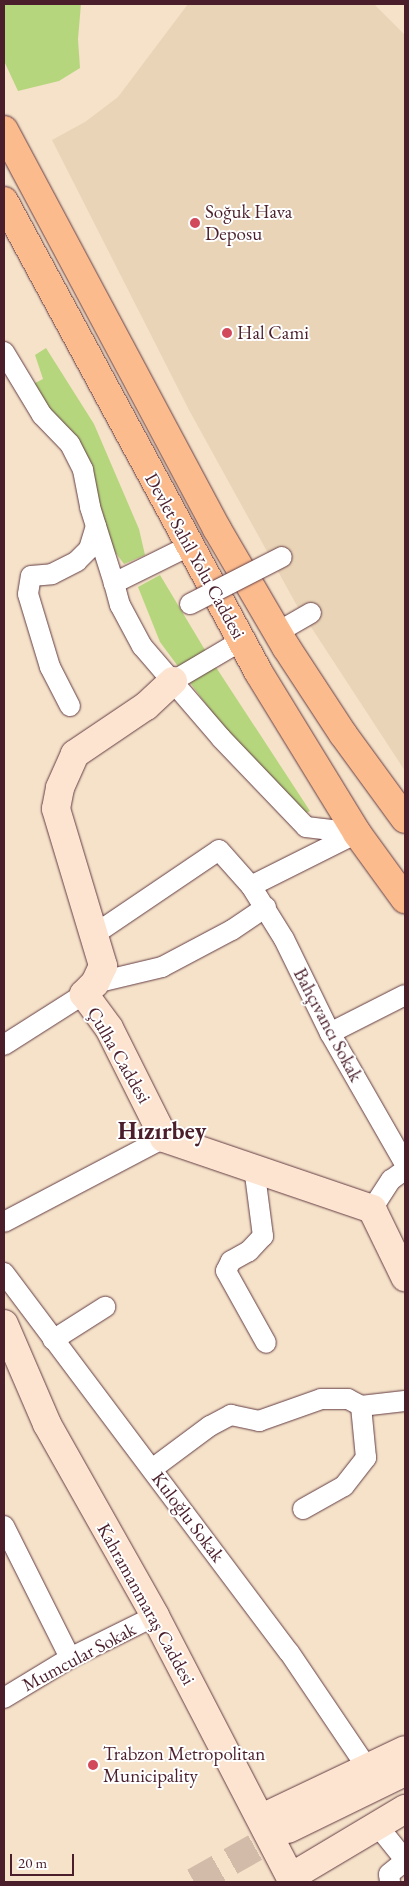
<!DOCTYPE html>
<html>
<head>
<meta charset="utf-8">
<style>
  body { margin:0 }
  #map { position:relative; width:409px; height:1886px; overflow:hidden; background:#f5e2c9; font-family:"EB Garamond",serif }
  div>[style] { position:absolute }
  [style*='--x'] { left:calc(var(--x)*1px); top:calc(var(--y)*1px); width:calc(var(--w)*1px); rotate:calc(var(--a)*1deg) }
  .built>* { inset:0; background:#e9d4b7 }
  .green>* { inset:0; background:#b6d67e }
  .secondary-tunnel>* { height:28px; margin-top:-14px; transform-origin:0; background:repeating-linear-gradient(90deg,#d3bba9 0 28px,transparent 0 42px) }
  .roads { filter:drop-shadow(0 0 1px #643c43) drop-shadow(0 0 1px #643c43) }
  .street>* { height:20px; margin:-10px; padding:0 10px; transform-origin:10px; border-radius:10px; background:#fff }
  .secondary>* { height:28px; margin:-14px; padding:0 14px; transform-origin:14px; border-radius:14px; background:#fde4d1 }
  .primary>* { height:28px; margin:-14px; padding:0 14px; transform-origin:14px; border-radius:14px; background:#fbbb8d }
  .bridges { filter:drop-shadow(0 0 1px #643c43) drop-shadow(0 0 1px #643c43) }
  .street-bridge>* { height:20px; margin:-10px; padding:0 10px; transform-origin:10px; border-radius:10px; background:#fff }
  .dots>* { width:14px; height:14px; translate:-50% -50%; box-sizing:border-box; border:2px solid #fff; border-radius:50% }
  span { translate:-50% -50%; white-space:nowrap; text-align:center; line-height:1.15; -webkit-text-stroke:4px #fff; paint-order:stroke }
  .poi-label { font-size:19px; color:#4a1f2b }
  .left { translate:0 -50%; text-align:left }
  .street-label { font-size:19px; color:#4a1f2b }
  .district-label { font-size:24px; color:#4a1f2b; font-weight:700 }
  .frame { position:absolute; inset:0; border:5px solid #4a1f2b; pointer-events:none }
  .scale { position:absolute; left:10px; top:1854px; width:64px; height:22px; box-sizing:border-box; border:2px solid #4a1f2b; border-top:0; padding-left:6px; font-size:15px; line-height:18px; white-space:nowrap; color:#4a1f2b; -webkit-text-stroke:4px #fff; paint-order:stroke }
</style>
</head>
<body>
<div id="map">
  <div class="built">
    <div style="clip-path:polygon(188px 4px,374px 4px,405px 35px,405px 771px,296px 604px,189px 410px,52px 140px,85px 122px,118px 97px)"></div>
  </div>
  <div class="green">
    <div style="clip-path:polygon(4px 4px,81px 4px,78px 39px,80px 68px,59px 81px,18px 91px,4px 61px)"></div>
    <div style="clip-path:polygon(46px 348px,94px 424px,139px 529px,145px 555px,124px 564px,109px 544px,95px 505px,29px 386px,43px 379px,35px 355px)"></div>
    <div style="clip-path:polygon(160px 575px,208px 655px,310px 811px,306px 813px,225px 730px,160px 642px,138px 587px)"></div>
  </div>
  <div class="secondary-tunnel">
    <div style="--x:194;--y:1882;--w:108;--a:-29.4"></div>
  </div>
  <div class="roads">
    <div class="street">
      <div style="--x:4;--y:352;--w:74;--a:58.9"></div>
      <div style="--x:42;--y:415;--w:40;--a:46"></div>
      <div style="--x:70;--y:444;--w:29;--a:63"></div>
      <div style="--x:83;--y:470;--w:38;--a:79"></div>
      <div style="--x:90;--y:507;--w:80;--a:72.5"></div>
      <div style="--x:189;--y:546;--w:84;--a:153.7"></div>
      <div style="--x:114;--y:583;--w:23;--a:75"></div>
      <div style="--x:120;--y:605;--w:47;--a:61.8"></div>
      <div style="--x:142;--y:646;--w:121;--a:49.3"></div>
      <div style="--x:221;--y:738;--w:123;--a:46.3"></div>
      <div style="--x:306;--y:827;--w:51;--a:6.7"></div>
      <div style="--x:278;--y:632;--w:38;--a:-30"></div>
      <div style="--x:173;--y:681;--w:79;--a:-30.5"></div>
      <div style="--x:70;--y:706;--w:44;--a:-117.1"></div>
      <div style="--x:50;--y:667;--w:76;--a:-106.8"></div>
      <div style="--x:28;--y:594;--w:18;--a:-81"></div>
      <div style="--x:31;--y:576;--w:21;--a:-5"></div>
      <div style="--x:52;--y:574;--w:28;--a:-27"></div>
      <div style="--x:77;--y:561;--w:17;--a:-45"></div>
      <div style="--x:89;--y:549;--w:24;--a:-73"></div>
      <div style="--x:251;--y:886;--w:62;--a:58.1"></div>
      <div style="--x:284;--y:939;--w:105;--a:63.9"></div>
      <div style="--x:330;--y:1033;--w:151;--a:60.2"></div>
      <div style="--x:92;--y:936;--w:153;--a:-34.1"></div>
      <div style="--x:219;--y:850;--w:48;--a:48.4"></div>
      <div style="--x:251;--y:886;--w:119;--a:-26.6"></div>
      <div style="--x:95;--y:983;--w:69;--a:-13.4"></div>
      <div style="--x:162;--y:967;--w:79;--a:-27.9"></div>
      <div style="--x:232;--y:930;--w:41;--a:-34.1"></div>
      <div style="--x:330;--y:1033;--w:84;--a:-26.9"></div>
      <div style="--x:4;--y:1045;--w:95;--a:-32.5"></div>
      <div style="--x:254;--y:1167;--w:70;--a:82.6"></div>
      <div style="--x:263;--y:1236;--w:21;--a:133"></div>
      <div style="--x:249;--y:1251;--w:21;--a:151"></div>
      <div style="--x:231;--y:1261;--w:11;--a:117"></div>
      <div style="--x:226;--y:1271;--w:82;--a:60.9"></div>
      <div style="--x:372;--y:1209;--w:35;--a:-57"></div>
      <div style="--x:391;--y:1180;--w:17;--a:-36"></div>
      <div style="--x:4;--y:1222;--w:181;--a:-27.7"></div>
      <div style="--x:4;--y:1273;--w:474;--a:53.1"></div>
      <div style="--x:289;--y:1652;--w:138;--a:56"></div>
      <div style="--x:53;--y:1340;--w:62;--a:-32.4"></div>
      <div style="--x:152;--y:1469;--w:72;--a:-36.6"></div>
      <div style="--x:210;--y:1426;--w:24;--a:-28"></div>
      <div style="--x:231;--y:1415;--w:29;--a:12"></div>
      <div style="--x:259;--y:1421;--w:66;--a:-19.5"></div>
      <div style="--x:321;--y:1399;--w:27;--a:0"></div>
      <div style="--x:348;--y:1399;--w:15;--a:28"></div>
      <div style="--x:361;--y:1406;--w:44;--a:-6.5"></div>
      <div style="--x:303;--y:1509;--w:47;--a:-29.3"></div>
      <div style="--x:344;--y:1486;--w:36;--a:-52"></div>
      <div style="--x:366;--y:1458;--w:52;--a:-95.5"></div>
      <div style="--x:4;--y:1526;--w:148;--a:63.4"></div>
      <div style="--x:4;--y:1698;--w:77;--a:-31.2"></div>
      <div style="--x:70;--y:1658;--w:95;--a:-26.3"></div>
      <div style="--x:377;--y:1825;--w:45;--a:51.3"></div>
      <div style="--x:390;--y:1882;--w:8;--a:-97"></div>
      <div style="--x:389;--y:1874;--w:21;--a:-39"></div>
    </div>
    <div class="secondary">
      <div style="--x:173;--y:681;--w:37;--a:137"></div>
      <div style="--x:146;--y:706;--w:86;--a:145.9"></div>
      <div style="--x:75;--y:754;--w:37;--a:114"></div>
      <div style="--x:60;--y:788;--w:21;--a:101"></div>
      <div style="--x:56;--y:809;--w:164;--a:73.3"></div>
      <div style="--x:103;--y:966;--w:19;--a:115"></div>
      <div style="--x:95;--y:983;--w:16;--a:135"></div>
      <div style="--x:84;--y:994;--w:42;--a:53.7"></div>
      <div style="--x:109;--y:1028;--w:123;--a:63.4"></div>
      <div style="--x:164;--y:1138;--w:220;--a:18.8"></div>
      <div style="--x:372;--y:1209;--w:76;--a:64.1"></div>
      <div style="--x:4;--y:1324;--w:109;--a:66.7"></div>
      <div style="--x:47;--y:1424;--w:220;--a:60.6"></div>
      <div style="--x:155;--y:1616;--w:300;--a:62.6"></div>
      <div style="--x:262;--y:1818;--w:158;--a:-25.4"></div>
      <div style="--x:288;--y:1829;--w:130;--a:-26"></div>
      <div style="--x:291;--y:1877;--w:133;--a:-30.8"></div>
    </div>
    <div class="primary">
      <div style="--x:4;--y:130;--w:452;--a:61.9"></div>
      <div style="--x:217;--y:529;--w:137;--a:59.7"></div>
      <div style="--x:286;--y:647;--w:104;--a:56.8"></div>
      <div style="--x:343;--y:734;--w:105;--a:53.9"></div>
      <div style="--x:4;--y:201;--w:536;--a:61.62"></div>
      <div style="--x:259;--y:673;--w:188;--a:58.5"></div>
      <div style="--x:357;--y:833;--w:82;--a:54"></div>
    </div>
  </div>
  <div class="bridges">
    <div class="street-bridge">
      <div style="--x:190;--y:604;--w:103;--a:-27.1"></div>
    </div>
  </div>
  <div class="dots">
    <div style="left:195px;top:223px;background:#d1495b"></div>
    <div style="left:227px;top:333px;background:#d1495b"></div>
    <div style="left:93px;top:1765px;background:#d1495b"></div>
  </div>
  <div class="poi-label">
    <span class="left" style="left:205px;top:223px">Soğuk Hava<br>Deposu</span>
    <span class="left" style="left:237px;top:333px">Hal Cami</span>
    <span class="left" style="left:103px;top:1765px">Trabzon Metropolitan<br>Municipality</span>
  </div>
  <div class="street-label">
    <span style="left:195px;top:556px;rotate:61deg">Devlet Sahil Yolu Caddesi</span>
    <span style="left:328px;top:1025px;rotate:62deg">Bahçıvancı Sokak</span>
    <span style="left:119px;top:1055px;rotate:60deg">Çulha Caddesi</span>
    <span style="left:188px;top:1517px;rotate:53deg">Kuloğlu Sokak</span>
    <span style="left:146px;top:1604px;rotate:61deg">Kahramanmaraş Caddesi</span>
    <span style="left:79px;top:1657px;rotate:-28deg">Mumcular Sokak</span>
  </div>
  <div class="district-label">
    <span style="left:162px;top:1131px">Hızırbey</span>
  </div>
  <div class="frame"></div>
  <div class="scale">20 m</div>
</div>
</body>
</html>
